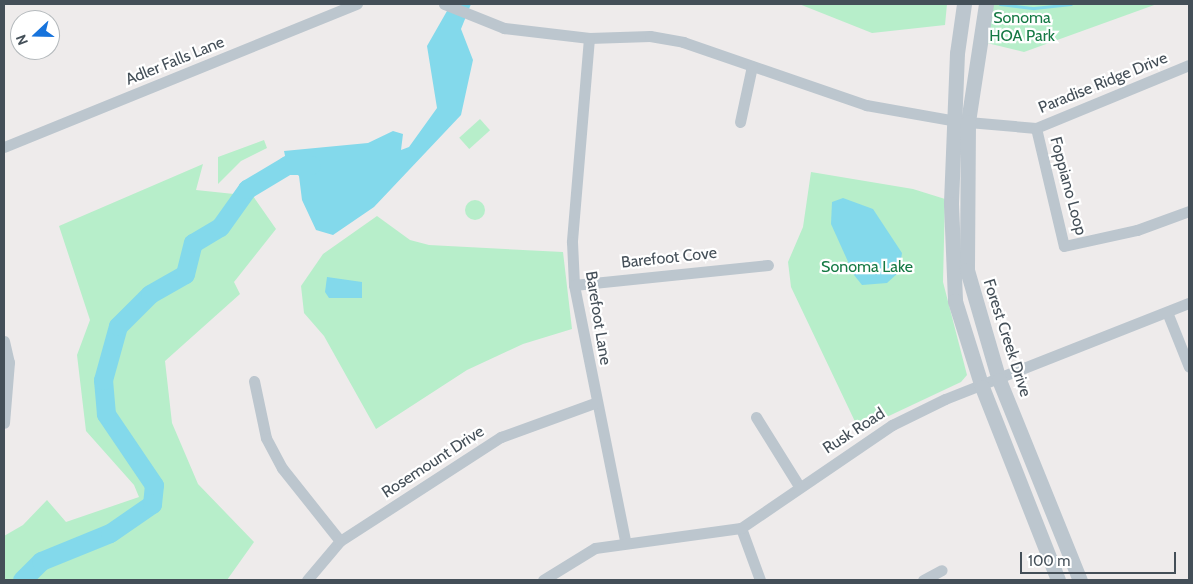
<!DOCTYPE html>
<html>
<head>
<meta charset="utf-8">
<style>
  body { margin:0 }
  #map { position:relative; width:1193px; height:584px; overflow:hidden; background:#eeebeb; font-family:Cabin,sans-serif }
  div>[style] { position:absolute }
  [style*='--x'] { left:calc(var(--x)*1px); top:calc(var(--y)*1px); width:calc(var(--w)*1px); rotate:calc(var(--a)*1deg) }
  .green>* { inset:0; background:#b7eeca; transform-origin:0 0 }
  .round { border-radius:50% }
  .water>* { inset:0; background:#83d9eb }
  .stream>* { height:3px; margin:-1.5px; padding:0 1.5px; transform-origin:1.5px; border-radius:1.5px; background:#83d9eb }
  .river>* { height:19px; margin:-9.5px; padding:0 9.5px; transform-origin:9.5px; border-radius:9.5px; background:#83d9eb }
  .minor>* { height:11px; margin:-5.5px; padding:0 5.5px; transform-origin:5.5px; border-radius:5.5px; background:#bcc6ce }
  .tertiary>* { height:15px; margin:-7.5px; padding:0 7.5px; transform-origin:7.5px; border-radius:7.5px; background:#bcc6ce }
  span { translate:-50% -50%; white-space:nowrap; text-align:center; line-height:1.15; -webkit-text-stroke:4.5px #fff; paint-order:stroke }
  .park-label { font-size:16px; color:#157944 }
  .street-label { font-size:16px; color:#444f58 }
  .frame { position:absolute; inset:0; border:5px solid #444f58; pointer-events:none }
  .north { position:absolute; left:10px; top:10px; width:50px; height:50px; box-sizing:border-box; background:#fff; border:1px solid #b4b9bc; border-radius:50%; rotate:249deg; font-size:14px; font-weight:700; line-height:20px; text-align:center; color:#444f58 }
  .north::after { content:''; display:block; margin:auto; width:18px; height:22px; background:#1773dc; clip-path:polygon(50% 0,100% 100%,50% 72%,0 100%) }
  .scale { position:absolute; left:1020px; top:552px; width:156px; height:22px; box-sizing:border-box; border:2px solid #444f58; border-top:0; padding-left:6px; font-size:15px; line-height:18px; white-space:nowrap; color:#444f58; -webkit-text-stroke:4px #fff; paint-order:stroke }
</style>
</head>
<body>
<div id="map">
  <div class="green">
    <div style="clip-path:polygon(799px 4px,947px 4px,945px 25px,872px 33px)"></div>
    <div style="clip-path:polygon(992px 4px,1157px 4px,1024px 52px,987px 43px)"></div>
    <div style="left:480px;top:119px;width:15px;height:28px;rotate:48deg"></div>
    <div style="clip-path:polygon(264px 140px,267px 148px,241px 161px,218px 184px,218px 157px)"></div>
    <div style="clip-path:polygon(203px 164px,196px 190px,253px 196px,276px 229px,234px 282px,240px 294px,165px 361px,172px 423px,198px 484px,254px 542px,227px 580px,4px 580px,4px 536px,23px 525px,47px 500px,66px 522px,139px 497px,134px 485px,86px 431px,77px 355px,90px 320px,59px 226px)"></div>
    <div style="clip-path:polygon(811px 172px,913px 189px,945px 199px,943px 282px,967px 375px,961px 382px,859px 430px,791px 287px,788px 262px,803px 227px)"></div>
    <div class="round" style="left:465px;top:200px;width:20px;height:20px"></div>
    <div style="clip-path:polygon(377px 216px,410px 240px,429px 245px,563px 252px,572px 329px,523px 344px,467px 370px,376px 429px,324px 336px,304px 313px,301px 286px,323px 254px)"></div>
  </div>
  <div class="water">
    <div style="clip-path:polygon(451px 4px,471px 4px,461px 29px,473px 60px,461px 115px,374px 207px,333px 235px,316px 230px,302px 200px,299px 176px,287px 165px,284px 151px,368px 143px,393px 131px,403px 134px,401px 150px,409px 147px,437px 108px,427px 46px)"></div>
    <div style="clip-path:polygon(843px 198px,873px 209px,902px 253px,899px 272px,887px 283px,862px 285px,854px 275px,831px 224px,832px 202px)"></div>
    <div style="clip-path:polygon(327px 277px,362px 282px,362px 298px,329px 298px,325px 292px)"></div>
  </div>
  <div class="stream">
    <div style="--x:1000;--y:4;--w:34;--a:7"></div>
    <div style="--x:1034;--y:8;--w:37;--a:-6"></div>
  </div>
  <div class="river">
    <div style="--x:22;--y:580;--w:27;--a:-45"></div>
    <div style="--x:41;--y:561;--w:74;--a:-22.1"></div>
    <div style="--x:110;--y:533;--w:51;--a:-34.6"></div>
    <div style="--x:152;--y:504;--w:19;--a:-84"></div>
    <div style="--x:154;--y:485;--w:86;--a:-124.1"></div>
    <div style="--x:106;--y:414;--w:34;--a:-95"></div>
    <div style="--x:103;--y:380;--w:56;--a:-74.5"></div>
    <div style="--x:118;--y:326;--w:45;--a:-45"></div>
    <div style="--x:150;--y:294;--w:40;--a:-29.7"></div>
    <div style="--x:185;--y:274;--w:32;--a:-76"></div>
    <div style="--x:193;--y:243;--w:31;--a:-31"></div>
    <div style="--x:220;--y:227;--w:47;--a:-54.6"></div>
    <div style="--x:247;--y:189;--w:47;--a:-31"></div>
    <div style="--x:287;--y:165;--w:24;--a:0"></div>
  </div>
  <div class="minor">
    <div style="--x:444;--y:4;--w:65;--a:21.8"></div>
    <div style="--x:504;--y:28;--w:86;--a:6.7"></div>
    <div style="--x:589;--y:38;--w:61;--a:-1.9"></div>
    <div style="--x:650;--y:36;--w:34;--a:10"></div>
    <div style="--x:683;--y:42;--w:194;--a:19"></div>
    <div style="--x:866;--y:105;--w:91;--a:10.1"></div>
    <div style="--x:589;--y:38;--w:205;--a:94.8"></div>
    <div style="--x:572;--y:242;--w:43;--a:87.3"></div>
    <div style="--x:574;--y:285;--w:261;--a:78.7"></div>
    <div style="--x:740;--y:122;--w:57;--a:-77.9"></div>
    <div style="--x:968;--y:122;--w:68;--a:5"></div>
    <div style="--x:1036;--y:128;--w:165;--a:-22.4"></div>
    <div style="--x:1036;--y:128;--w:121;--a:76.7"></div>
    <div style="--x:1064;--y:246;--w:75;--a:-12.4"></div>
    <div style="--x:1137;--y:230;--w:55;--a:-20.1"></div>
    <div style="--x:4;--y:147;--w:381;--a:-22.1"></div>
    <div style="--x:574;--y:285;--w:195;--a:-5.9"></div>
    <div style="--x:1167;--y:312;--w:59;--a:68.2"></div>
    <div style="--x:4;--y:341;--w:22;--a:77"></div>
    <div style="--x:9;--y:362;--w:61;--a:94.7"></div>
    <div style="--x:254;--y:381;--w:58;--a:78.1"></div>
    <div style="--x:266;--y:438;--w:34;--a:62"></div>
    <div style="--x:282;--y:468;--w:93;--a:51.5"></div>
    <div style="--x:756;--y:417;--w:81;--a:58.1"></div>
    <div style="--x:741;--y:528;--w:55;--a:69.9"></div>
    <div style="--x:307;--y:580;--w:51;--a:-49.8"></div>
    <div style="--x:340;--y:541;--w:192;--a:-32.9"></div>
    <div style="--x:501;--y:437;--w:102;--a:-20"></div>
    <div style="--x:543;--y:580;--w:61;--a:-31.6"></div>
    <div style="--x:595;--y:548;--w:147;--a:-7.8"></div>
    <div style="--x:741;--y:528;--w:183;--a:-34.3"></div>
    <div style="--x:892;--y:425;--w:59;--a:-26.1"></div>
    <div style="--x:945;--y:399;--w:262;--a:-21.5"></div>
    <div style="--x:923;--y:580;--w:21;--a:-28"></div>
  </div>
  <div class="tertiary">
    <div style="--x:964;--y:4;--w:49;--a:98.1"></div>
    <div style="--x:957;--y:53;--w:151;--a:92.3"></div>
    <div style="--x:951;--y:204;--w:97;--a:87.6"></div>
    <div style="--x:955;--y:301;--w:90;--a:72.6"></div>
    <div style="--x:982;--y:387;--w:207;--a:68.5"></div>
    <div style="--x:986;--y:4;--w:119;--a:98.7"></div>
    <div style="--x:968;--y:122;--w:148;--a:90.4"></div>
    <div style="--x:967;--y:270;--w:115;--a:73.8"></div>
    <div style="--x:999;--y:380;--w:216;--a:68"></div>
  </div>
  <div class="park-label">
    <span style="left:1022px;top:27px">Sonoma<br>HOA Park</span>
    <span style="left:867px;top:267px">Sonoma Lake</span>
  </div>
  <div class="street-label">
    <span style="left:175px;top:61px;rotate:-22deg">Adler Falls Lane</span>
    <span style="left:1103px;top:83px;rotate:-22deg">Paradise Ridge Drive</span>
    <span style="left:1068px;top:186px;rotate:75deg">Foppiano Loop</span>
    <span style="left:669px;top:258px;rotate:-6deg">Barefoot Cove</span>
    <span style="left:598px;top:318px;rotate:81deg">Barefoot Lane</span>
    <span style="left:1007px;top:338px;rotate:72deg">Forest Creek Drive</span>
    <span style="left:854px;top:431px;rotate:-33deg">Rusk Road</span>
    <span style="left:433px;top:462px;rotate:-33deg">Rosemount Drive</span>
  </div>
  <div class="frame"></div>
  <div class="north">N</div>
  <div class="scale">100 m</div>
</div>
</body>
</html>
